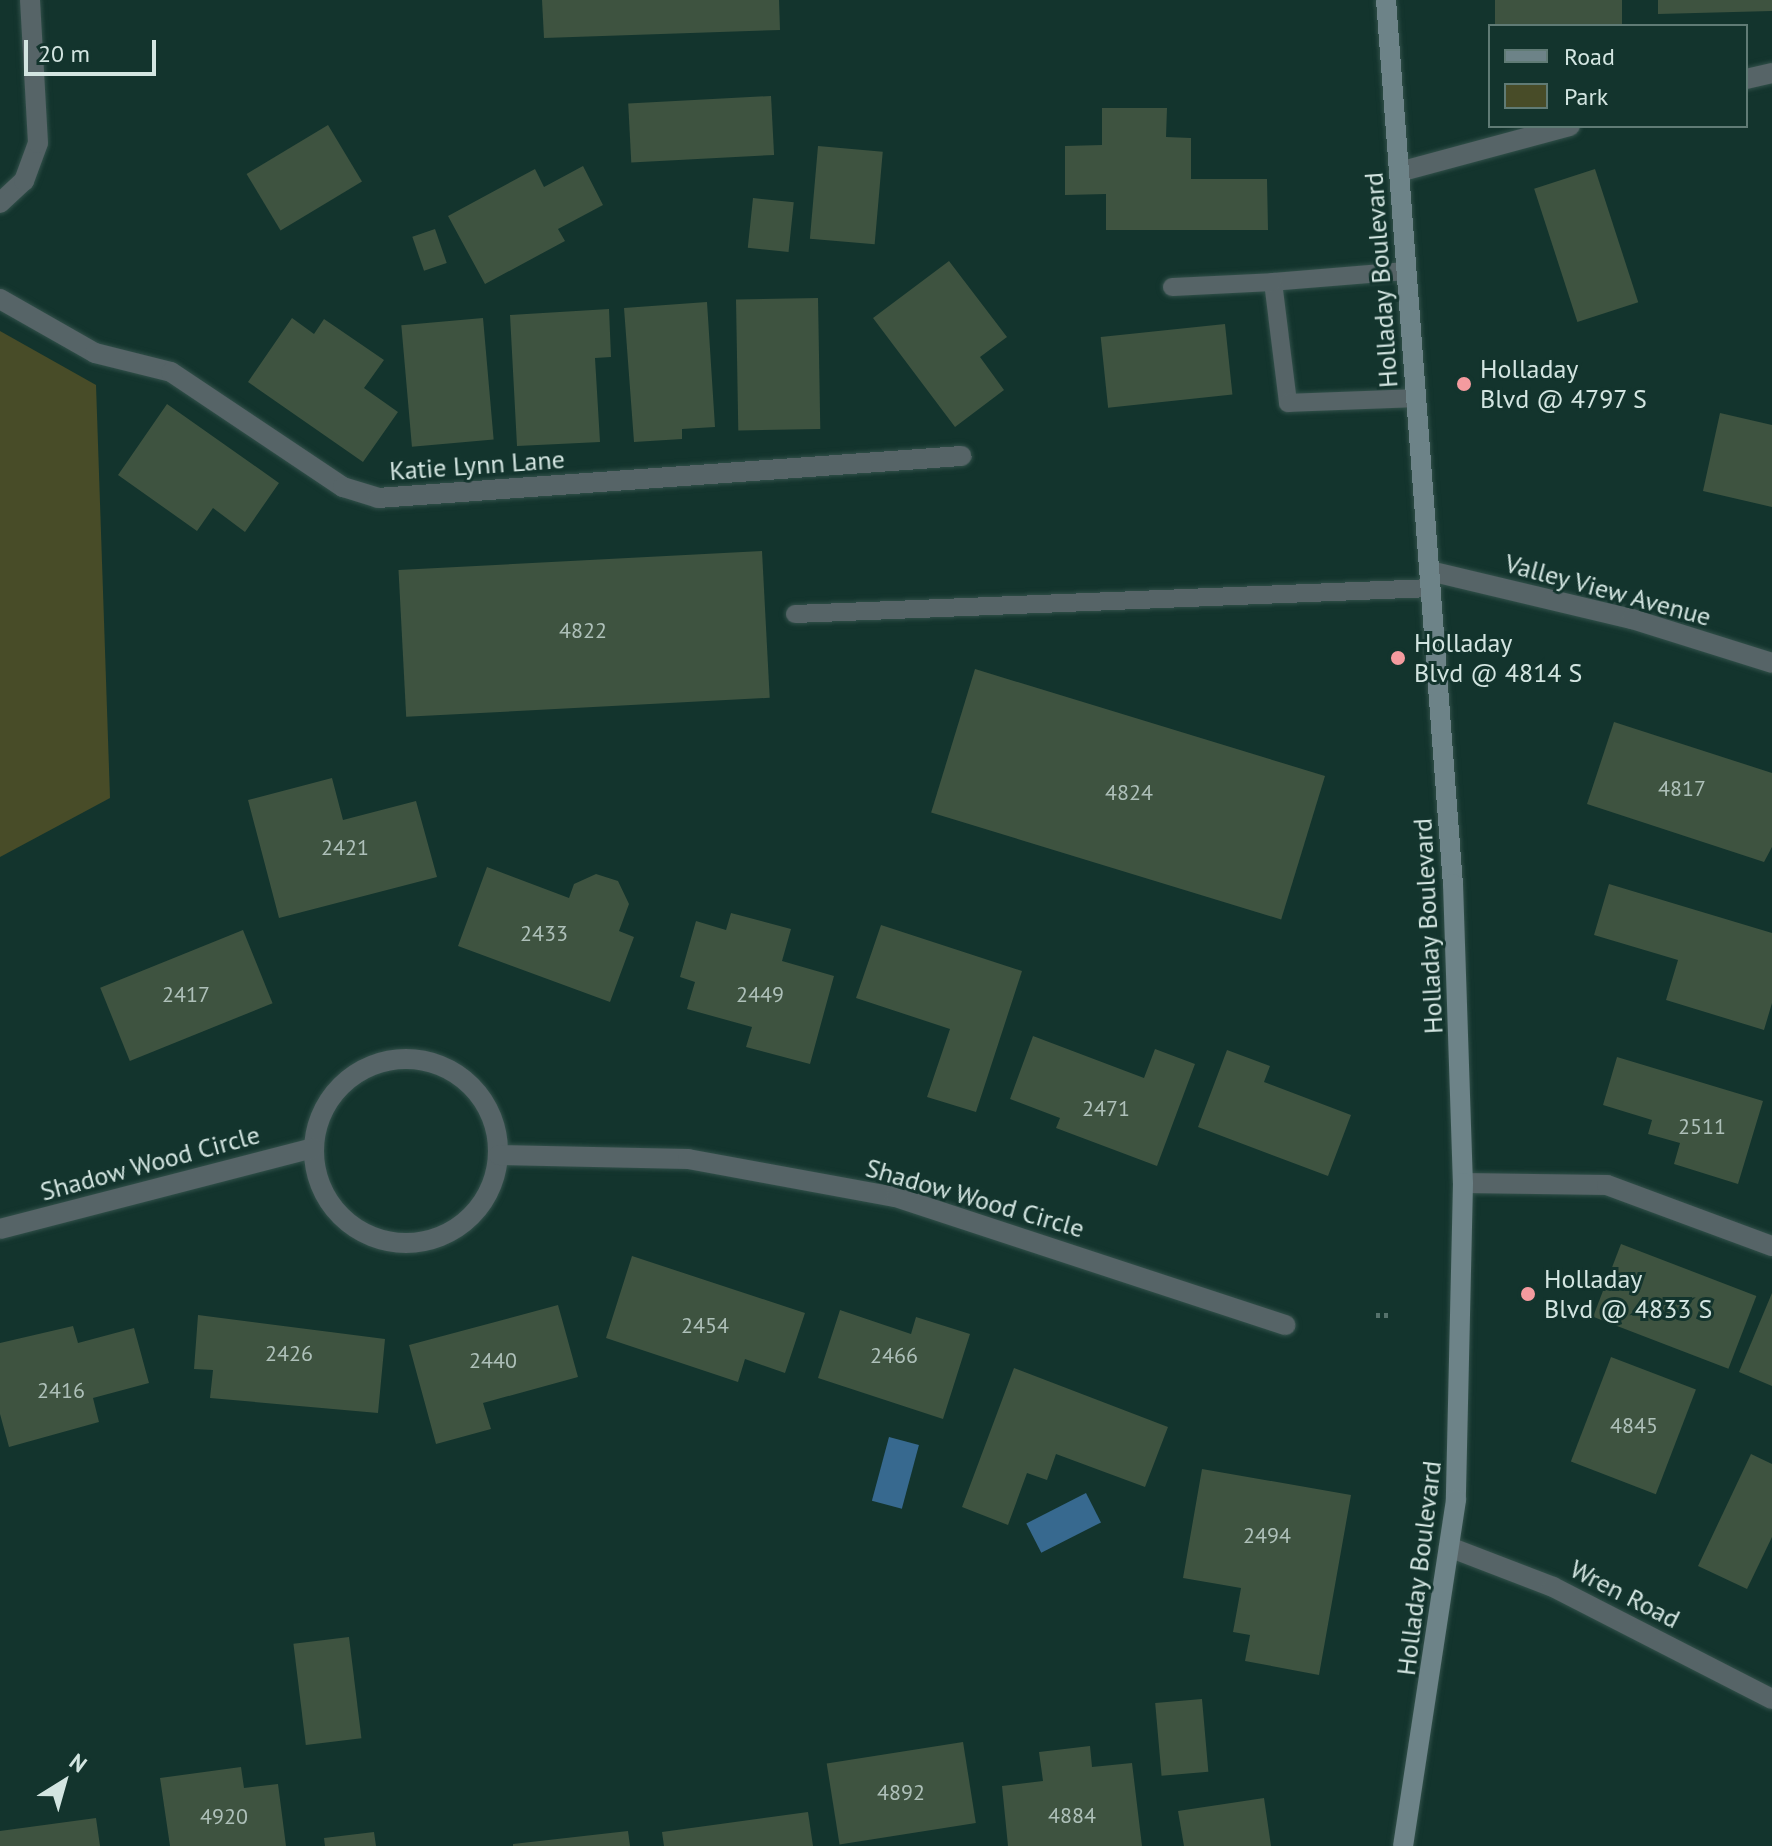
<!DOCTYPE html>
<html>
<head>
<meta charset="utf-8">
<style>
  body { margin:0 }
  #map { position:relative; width:1772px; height:1846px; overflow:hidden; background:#13342d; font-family:"PT Sans",sans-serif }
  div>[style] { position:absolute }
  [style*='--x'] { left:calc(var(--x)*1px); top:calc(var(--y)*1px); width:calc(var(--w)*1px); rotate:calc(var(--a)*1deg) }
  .green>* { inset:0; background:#484c28 }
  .water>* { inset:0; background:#37698f; transform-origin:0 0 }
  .building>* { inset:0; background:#3e5340; transform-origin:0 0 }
  .path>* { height:5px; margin-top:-2.5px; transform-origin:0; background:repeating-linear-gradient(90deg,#55716b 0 4px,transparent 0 8px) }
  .roads { filter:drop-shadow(0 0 2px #32504a) drop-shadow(0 0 2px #32504a) }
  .service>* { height:18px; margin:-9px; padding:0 9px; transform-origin:9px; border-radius:9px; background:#566467 }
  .minor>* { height:20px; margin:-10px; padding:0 10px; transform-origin:10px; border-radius:10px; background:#566467 }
  .minor>.ring { margin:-10px; padding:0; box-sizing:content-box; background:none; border:20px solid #566467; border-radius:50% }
  .secondary>* { height:20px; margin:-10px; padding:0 10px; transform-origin:10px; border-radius:10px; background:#6d8388 }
  .dots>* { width:22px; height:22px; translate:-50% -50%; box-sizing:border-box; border:4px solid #13342d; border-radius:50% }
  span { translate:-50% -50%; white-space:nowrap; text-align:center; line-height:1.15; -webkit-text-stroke:6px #13342d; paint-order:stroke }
  .number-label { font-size:22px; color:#aec0b9 }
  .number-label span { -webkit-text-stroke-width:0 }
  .street-label { font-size:26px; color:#d3e5e1 }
  .poi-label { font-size:26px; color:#d3e5e1 }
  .left { translate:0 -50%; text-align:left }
  .legend { position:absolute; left:1488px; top:24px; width:260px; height:104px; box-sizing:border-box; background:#13342d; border:2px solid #607b75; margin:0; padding:10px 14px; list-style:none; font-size:24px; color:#d3e5e1 }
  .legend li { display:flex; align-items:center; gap:16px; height:40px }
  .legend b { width:40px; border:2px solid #607b75 }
  .north { position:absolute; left:24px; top:1742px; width:80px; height:80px; -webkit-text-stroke:6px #13342d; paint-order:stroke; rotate:37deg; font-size:22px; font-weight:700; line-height:32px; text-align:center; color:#d3e5e1 }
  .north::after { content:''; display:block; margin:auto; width:28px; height:36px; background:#d3e5e1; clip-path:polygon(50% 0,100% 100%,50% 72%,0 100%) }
  .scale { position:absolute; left:24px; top:40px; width:132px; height:36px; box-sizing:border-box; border:4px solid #d3e5e1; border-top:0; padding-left:10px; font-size:24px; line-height:28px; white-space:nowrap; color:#d3e5e1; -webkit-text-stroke:6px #13342d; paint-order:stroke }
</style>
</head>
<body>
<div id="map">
  <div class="green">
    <div style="clip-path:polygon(0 331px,96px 385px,110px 798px,0 857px)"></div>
  </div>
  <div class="water">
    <div style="left:889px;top:1437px;width:31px;height:66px;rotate:15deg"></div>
    <div style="left:1086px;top:1493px;width:33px;height:67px;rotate:63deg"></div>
  </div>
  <div class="building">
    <div style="clip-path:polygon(542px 0,779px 0,780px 30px,544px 38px)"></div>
    <div style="left:1495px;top:0;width:127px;height:26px"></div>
    <div style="clip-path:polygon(1658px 0,1772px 0,1772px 11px,1658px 14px)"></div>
    <div style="left:771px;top:96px;width:59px;height:143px;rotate:87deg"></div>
    <div style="clip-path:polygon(1102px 108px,1167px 108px,1166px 137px,1191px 138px,1191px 179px,1267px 179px,1268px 230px,1106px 230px,1106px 194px,1065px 195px,1065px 146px,1102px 145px)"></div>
    <div style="left:328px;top:125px;width:66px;height:95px;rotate:59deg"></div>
    <div style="left:818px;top:146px;width:65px;height:93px;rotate:5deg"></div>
    <div style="clip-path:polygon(583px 166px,603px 205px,558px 229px,565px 241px,485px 284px,448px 216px,535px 169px,544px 187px)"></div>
    <div style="left:1595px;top:169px;width:140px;height:64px;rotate:72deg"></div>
    <div style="left:753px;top:198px;width:41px;height:50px;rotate:6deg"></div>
    <div style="left:435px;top:229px;width:36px;height:24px;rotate:71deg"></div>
    <div style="clip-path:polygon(949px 261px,1007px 337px,980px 357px,1004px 390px,955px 427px,873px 318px)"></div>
    <div style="left:818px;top:298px;width:131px;height:82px;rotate:89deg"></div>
    <div style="clip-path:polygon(707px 302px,715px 427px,682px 429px,682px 439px,634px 442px,624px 308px)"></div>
    <div style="clip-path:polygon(609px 309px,611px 357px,595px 358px,600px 442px,517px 446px,510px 315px)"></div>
    <div style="clip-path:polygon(292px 318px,314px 334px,324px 319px,384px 360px,364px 388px,398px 412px,363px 462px,248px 382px)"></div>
    <div style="left:483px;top:318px;width:122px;height:82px;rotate:85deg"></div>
    <div style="left:1225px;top:324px;width:71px;height:125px;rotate:84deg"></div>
    <div style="clip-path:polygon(167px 404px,279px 483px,245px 532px,213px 508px,197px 531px,118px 475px)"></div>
    <div style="clip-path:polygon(1720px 413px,1772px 425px,1772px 507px,1703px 491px)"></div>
    <div style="left:762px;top:551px;width:147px;height:364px;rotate:87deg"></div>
    <div style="left:975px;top:669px;width:366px;height:150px;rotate:17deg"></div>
    <div style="clip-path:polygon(1614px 722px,1772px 773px,1772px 847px,1764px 862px,1587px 804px)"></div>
    <div style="clip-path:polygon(332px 778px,343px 820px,416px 801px,437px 877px,279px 918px,248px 800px)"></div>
    <div style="clip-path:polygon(487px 867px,569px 898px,574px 884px,596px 874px,618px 881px,629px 904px,619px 931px,634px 937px,610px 1002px,458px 946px)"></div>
    <div style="clip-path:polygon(1609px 884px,1772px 933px,1772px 1003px,1764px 1030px,1666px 1000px,1678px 960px,1594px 935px)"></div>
    <div style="clip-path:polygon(731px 913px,791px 929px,782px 961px,834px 976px,810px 1064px,746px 1047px,752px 1027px,687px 1009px,695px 982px,680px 977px,696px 921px,726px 930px)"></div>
    <div style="clip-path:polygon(881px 925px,1022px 971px,976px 1112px,927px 1097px,950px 1029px,856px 998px)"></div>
    <div style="left:243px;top:930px;width:79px;height:154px;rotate:68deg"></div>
    <div style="clip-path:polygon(1033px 1036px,1144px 1078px,1155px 1049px,1195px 1064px,1157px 1166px,1056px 1128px,1060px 1118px,1010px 1099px)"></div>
    <div style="clip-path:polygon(1227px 1050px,1270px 1066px,1264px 1082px,1351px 1115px,1328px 1176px,1198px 1127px)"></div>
    <div style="clip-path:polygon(1617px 1057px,1763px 1101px,1738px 1184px,1674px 1164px,1680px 1143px,1648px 1134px,1652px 1120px,1603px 1105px)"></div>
    <div style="left:1621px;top:1244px;width:145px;height:78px;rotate:21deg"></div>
    <div style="clip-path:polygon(632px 1256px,805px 1313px,785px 1373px,745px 1359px,738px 1382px,606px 1338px)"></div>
    <div style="clip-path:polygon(1772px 1293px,1772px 1386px,1739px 1372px)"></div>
    <div style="clip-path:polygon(558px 1305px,578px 1377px,483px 1403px,491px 1429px,436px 1444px,409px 1345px)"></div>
    <div style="clip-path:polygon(840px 1310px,911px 1334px,916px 1317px,970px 1334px,943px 1419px,818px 1378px)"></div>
    <div style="clip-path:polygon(198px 1315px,385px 1339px,378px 1413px,210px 1398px,213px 1370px,194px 1369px)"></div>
    <div style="clip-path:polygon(73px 1326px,78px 1343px,134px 1328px,149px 1383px,93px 1398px,99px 1422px,9px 1447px,0 1414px,0 1343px)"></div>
    <div style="left:1611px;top:1357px;width:91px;height:112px;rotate:21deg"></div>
    <div style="clip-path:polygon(1014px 1368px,1168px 1427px,1145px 1487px,1056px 1454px,1047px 1480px,1027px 1473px,1008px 1525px,962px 1507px)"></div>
    <div style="clip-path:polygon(1751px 1454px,1772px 1464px,1772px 1537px,1747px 1589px,1698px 1566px)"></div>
    <div style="clip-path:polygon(1202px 1469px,1351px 1495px,1319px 1675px,1245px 1661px,1250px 1635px,1233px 1632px,1241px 1588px,1183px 1578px)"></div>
    <div style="left:349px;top:1637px;width:102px;height:56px;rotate:83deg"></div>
    <div style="left:1202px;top:1699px;width:73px;height:47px;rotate:85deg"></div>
    <div style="left:963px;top:1742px;width:82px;height:138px;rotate:81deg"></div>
    <div style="clip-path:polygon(1090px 1746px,1092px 1767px,1132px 1763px,1142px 1846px,1008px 1846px,1002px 1786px,1043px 1781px,1039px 1752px)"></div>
    <div style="clip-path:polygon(241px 1767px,244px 1788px,278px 1784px,286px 1846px,170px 1846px,160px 1778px)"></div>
    <div style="clip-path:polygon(1264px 1798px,1271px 1846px,1184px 1846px,1178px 1811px)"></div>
    <div style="clip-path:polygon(808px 1812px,813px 1846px,664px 1846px,662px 1832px)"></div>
    <div style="clip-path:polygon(96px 1818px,100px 1846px,0 1846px,0 1831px)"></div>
    <div style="clip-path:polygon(628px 1831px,630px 1846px,513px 1846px,513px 1844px)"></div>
    <div style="clip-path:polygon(374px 1832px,376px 1846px,325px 1846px,324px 1838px)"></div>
  </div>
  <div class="path">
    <div style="--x:1376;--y:1315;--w:14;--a:0"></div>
  </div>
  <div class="roads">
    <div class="service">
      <div style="--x:1406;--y:271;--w:133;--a:175.3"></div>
      <div style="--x:1273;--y:282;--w:122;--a:82.9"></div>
      <div style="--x:1288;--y:403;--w:128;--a:-2.2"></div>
      <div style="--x:1172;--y:287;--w:101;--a:-2.8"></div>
      <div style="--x:795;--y:614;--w:637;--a:-2.34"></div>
    </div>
    <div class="minor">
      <div style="--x:1746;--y:79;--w:27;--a:-13"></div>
      <div style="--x:1399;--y:172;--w:177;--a:-15.1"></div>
      <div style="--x:0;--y:203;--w:33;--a:-43"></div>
      <div style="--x:24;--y:181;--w:40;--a:-69.8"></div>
      <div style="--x:38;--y:143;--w:143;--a:-93.2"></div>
      <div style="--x:0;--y:299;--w:109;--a:29.6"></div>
      <div style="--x:95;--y:353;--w:78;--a:14"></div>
      <div style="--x:171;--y:372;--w:207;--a:33.8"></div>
      <div style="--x:343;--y:487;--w:37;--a:17"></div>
      <div style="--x:378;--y:498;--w:585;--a:-4.12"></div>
      <div style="--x:1430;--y:571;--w:208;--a:13.4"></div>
      <div style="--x:1632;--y:619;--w:147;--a:17.4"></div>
      <div class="ring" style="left:314px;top:1059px;width:164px;height:164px"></div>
      <div style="--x:499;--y:1155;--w:189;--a:1.2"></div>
      <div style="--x:688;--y:1159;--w:211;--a:10.4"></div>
      <div style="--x:896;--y:1197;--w:410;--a:18.2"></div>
      <div style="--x:1463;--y:1183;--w:144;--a:0.8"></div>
      <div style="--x:1607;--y:1185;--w:176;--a:20.3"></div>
      <div style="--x:0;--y:1229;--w:323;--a:-14.5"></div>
      <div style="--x:1449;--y:1547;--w:111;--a:21"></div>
      <div style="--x:1553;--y:1587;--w:246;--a:27.1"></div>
    </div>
    <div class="secondary">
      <div style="--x:1386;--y:0;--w:887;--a:85.67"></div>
      <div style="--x:1453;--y:884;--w:299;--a:88.1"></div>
      <div style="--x:1463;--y:1183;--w:317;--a:91.3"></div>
      <div style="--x:1456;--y:1500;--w:350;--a:98.7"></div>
    </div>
  </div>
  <div class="dots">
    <div style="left:1464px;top:384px;background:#f49b9f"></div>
    <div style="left:1398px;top:658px;background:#f49b9f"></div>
    <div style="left:1528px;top:1294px;background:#f49b9f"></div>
  </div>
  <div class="number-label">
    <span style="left:583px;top:631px">4822</span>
    <span style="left:1682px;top:789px">4817</span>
    <span style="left:1129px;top:793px">4824</span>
    <span style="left:345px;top:848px">2421</span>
    <span style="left:544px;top:934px">2433</span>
    <span style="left:186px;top:995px">2417</span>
    <span style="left:760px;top:995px">2449</span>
    <span style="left:1106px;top:1109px">2471</span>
    <span style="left:1702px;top:1127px">2511</span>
    <span style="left:705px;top:1326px">2454</span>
    <span style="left:289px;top:1354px">2426</span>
    <span style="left:894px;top:1356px">2466</span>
    <span style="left:493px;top:1361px">2440</span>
    <span style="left:61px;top:1391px">2416</span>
    <span style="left:1634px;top:1426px">4845</span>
    <span style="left:1267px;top:1536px">2494</span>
    <span style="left:901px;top:1793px">4892</span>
    <span style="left:1072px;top:1816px">4884</span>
    <span style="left:224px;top:1817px">4920</span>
  </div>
  <div class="street-label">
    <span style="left:1381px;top:280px;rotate:-94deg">Holladay Boulevard</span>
    <span style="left:477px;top:465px;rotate:-4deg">Katie Lynn Lane</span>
    <span style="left:1608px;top:590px;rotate:15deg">Valley View Avenue</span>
    <span style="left:1428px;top:926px;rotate:-93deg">Holladay Boulevard</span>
    <span style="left:150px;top:1163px;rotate:-15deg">Shadow Wood Circle</span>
    <span style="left:975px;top:1198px;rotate:16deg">Shadow Wood Circle</span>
    <span style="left:1419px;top:1568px;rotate:-83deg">Holladay Boulevard</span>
    <span style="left:1625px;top:1594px;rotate:27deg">Wren Road</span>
  </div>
  <div class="poi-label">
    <span class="left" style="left:1480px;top:384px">Holladay<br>Blvd @ 4797 S</span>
    <span class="left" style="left:1414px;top:658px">Holladay<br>Blvd @ 4814 S</span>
    <span class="left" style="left:1544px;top:1294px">Holladay<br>Blvd @ 4833 S</span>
  </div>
  <ul class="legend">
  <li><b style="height:10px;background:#6d8388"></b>Road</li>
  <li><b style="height:22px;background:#484c28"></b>Park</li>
  </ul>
  <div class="north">N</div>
  <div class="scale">20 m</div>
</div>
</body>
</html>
